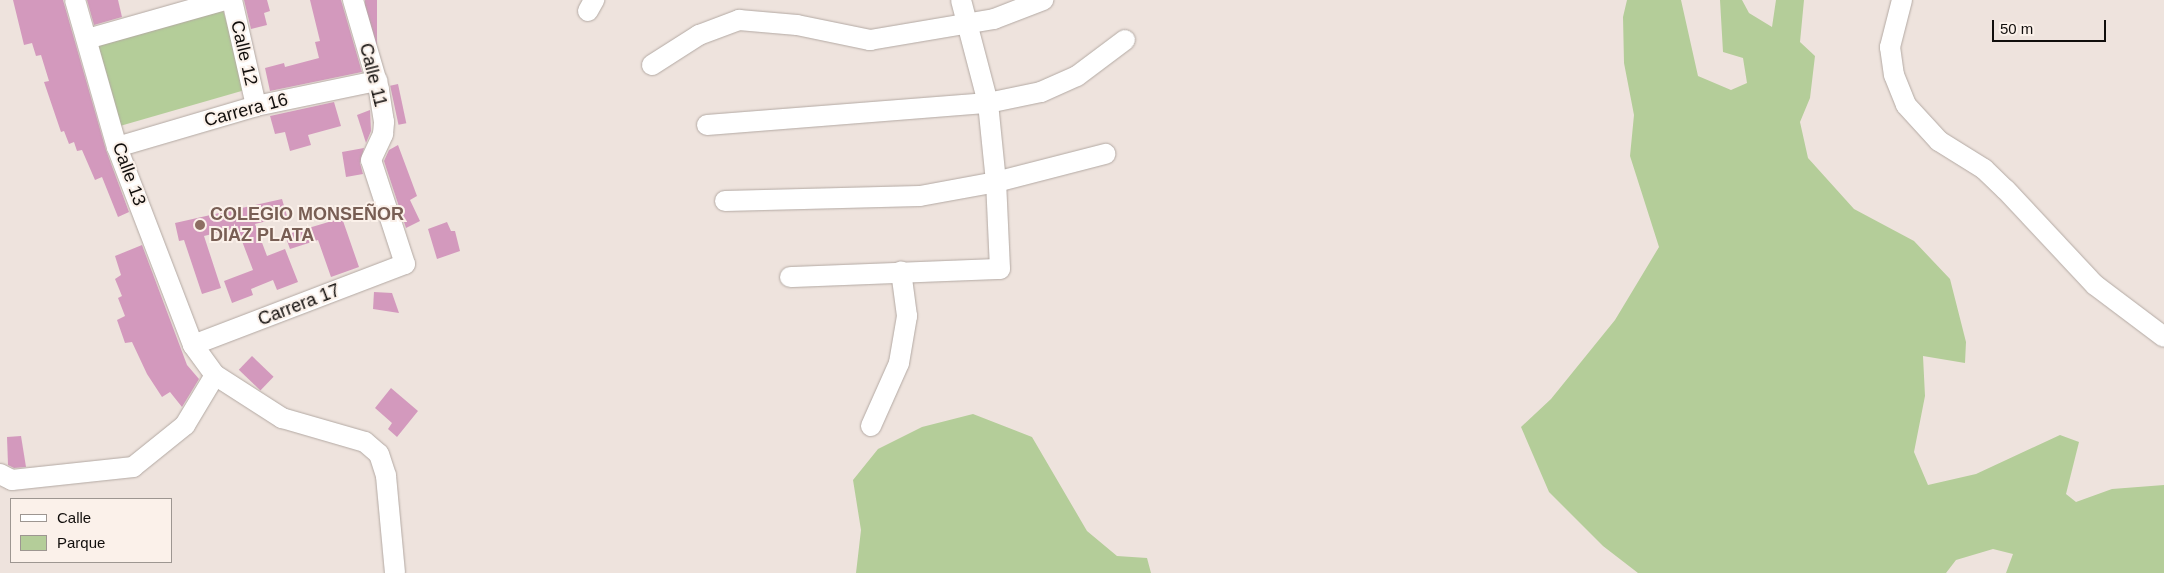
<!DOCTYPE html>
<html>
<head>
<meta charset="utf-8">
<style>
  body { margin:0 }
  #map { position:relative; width:2164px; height:573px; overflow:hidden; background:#eee3dd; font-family:Helvetica,sans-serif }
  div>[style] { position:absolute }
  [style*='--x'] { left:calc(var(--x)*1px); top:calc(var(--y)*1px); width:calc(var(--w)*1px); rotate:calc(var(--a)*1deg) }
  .green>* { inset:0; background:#b4cd99; transform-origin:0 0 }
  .building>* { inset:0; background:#d399bd; transform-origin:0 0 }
  .roads { filter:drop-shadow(0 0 1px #b3a9a3) drop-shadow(0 0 1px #b3a9a3) }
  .minor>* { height:20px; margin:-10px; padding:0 10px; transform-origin:10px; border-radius:10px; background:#fff }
  .dots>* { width:14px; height:14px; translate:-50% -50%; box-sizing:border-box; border:2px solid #fbf1ea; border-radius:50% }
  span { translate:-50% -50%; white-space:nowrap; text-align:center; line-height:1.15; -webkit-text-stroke:4px #fbf1ea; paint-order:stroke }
  .street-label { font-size:18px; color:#110e0c }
  .education-label { font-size:18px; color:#785e54; font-weight:700 }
  .left { translate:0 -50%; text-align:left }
  .legend { position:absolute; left:10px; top:498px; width:162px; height:65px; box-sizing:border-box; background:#fbf1ea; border:1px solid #9d9691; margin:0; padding:6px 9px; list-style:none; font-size:15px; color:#110e0c }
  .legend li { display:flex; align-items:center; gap:10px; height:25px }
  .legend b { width:25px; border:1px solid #9d9691 }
  .scale { position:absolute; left:1992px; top:20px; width:114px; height:22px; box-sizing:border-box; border:2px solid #110e0c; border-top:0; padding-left:6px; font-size:15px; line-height:18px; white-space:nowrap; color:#110e0c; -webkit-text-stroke:4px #fbf1ea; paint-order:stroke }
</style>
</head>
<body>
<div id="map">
  <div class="green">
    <div style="clip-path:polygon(1627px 0,1681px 0,1698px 76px,1731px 90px,1747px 83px,1743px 58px,1723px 52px,1720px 0,1742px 0,1749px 13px,1772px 27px,1776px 0,1804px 0,1800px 42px,1815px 56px,1810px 98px,1800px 122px,1808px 158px,1854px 209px,1914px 241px,1950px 279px,1966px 342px,1965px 363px,1923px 356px,1925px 396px,1914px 452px,1928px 485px,1976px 474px,2060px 435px,2079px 442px,2066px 494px,2076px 502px,2112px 489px,2164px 485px,2164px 573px,2006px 573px,2013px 554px,1993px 549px,1956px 560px,1946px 573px,1638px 573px,1603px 546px,1549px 492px,1521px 427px,1551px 399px,1615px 320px,1659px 247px,1630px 156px,1634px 115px,1624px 63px,1623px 17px)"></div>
    <div style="left:223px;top:10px;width:83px;height:131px;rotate:74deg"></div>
    <div style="clip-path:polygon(973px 414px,1032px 437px,1087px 531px,1117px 556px,1147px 558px,1151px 573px,856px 573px,861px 530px,853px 480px,878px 449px,922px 427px)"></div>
  </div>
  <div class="building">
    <div style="clip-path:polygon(13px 0,63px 0,106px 150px,129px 212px,118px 217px,102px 177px,95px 180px,82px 150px,77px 151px,74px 142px,69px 144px,64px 131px,61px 132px,44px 82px,49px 81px,41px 55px,36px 56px,32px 43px,24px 45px)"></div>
    <div style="clip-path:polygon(87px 0,118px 0,122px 17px,94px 25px)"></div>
    <div style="clip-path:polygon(244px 0,267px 0,270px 11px,264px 13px,267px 25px,251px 29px)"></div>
    <div style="clip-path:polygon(310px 0,341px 0,362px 72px,270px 91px,265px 68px,284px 63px,285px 67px,319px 58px,315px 42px,320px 41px)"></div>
    <div style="left:365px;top:0;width:12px;height:72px"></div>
    <div style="left:398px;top:84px;width:40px;height:8px;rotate:78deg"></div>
    <div style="clip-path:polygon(334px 102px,341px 126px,308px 135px,311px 145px,290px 151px,285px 132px,275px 134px,270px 116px)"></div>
    <div style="clip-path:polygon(370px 110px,371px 131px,366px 143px,357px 115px)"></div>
    <div style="clip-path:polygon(398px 145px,417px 196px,410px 200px,420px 221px,406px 228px,384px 161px,389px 150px)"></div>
    <div style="clip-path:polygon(364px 148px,360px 163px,363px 174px,346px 177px,342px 152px)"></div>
    <div style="clip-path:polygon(282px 199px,287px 216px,255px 224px,267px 256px,285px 249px,298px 282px,277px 290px,273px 280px,251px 289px,253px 295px,232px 303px,224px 281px,253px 270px,237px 228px,204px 236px,221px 288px,202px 294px,184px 240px,179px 241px,175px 223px)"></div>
    <div style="clip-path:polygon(342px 218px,359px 267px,331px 277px,318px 240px,290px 249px,285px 235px)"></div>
    <div style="clip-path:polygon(447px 222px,451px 231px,455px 231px,460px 251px,437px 259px,428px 229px)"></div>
    <div style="clip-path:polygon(142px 245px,187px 365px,199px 379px,182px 407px,170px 392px,162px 397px,147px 374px,132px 342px,125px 343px,117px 320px,125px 316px,118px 298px,122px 296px,115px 279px,121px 275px,115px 256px)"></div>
    <div style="clip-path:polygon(374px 292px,392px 293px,399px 313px,373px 309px)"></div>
    <div style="left:252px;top:356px;width:30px;height:19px;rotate:44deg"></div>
    <div style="clip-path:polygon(391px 388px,418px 411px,397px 437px,388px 429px,392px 423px,375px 408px)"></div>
    <div style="clip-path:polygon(21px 436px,26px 467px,14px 468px,8px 465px,7px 437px)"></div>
  </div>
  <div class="roads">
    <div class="minor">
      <div style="--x:75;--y:0;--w:153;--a:74.1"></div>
      <div style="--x:117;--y:147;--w:212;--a:69"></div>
      <div style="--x:193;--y:345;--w:37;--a:54"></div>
      <div style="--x:215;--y:375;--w:80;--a:32.7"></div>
      <div style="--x:282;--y:418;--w:86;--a:16.1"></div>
      <div style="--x:365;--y:442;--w:18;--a:41"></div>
      <div style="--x:379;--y:454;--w:23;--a:72"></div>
      <div style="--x:386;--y:476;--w:97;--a:84.7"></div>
      <div style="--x:232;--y:0;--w:109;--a:77.2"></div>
      <div style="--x:1902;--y:0;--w:49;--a:104.3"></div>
      <div style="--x:1890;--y:47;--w:28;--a:82"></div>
      <div style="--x:1894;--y:75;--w:32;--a:68"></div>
      <div style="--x:1906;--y:105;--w:49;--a:47.5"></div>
      <div style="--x:1939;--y:141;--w:53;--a:31.9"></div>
      <div style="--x:1984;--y:169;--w:30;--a:44"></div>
      <div style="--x:2006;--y:190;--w:130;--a:46.9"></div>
      <div style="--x:2095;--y:285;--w:86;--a:37"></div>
      <div style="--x:588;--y:11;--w:13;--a:-61"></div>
      <div style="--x:87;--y:39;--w:143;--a:-15.8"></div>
      <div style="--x:652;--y:65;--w:56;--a:-32.6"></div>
      <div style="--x:699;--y:35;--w:43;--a:-20.6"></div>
      <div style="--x:739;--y:20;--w:58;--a:4.9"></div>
      <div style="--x:797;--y:25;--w:75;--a:11.6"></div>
      <div style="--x:870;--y:40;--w:126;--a:-9.6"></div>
      <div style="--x:994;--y:19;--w:53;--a:-21.2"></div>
      <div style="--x:707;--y:125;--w:282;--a:-4.5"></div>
      <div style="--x:988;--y:103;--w:54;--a:-11.7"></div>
      <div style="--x:1041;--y:92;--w:39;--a:-24"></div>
      <div style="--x:1077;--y:76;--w:60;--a:-36.9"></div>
      <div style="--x:117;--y:147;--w:145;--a:-16.4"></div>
      <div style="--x:256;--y:106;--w:124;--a:-11.7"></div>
      <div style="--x:725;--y:201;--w:195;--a:-1.5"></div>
      <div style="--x:920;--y:196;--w:77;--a:-10.4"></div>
      <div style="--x:996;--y:182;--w:113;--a:-14.4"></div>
      <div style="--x:790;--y:277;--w:210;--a:-2.2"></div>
      <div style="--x:1000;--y:269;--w:87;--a:-92.6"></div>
      <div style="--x:996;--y:182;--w:79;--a:-95.8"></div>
      <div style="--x:988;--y:103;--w:106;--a:-104.7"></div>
      <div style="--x:193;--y:345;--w:227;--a:-20.9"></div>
      <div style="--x:405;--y:264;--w:109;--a:-108.1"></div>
      <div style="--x:371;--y:160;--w:29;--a:-65"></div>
      <div style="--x:383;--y:134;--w:12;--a:-85"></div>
      <div style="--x:384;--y:122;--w:33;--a:-99"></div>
      <div style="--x:379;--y:89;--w:93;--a:-106.3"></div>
      <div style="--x:871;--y:426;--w:69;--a:-66"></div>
      <div style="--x:899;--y:363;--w:48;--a:-80.3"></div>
      <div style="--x:907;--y:316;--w:45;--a:-97.6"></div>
      <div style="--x:0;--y:474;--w:13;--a:27"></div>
      <div style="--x:12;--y:480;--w:122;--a:-6.1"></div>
      <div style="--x:133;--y:467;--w:67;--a:-38.9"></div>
      <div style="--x:185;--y:425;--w:58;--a:-59"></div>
    </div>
  </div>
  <div class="dots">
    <div style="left:200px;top:225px;background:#8d6e63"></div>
  </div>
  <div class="street-label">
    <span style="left:244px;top:53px;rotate:77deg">Calle 12</span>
    <span style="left:373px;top:75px;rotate:76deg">Calle 11</span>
    <span style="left:246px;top:110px;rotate:-15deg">Carrera 16</span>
    <span style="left:129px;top:174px;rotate:70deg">Calle 13</span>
    <span style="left:299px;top:305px;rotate:-21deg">Carrera 17</span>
  </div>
  <div class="education-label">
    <span class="left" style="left:210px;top:225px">COLEGIO MONSEÑOR<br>DIAZ PLATA</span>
  </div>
  <ul class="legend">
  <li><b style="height:6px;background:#fff"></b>Calle</li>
  <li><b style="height:14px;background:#b4cd99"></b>Parque</li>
  </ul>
  <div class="scale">50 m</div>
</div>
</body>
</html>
